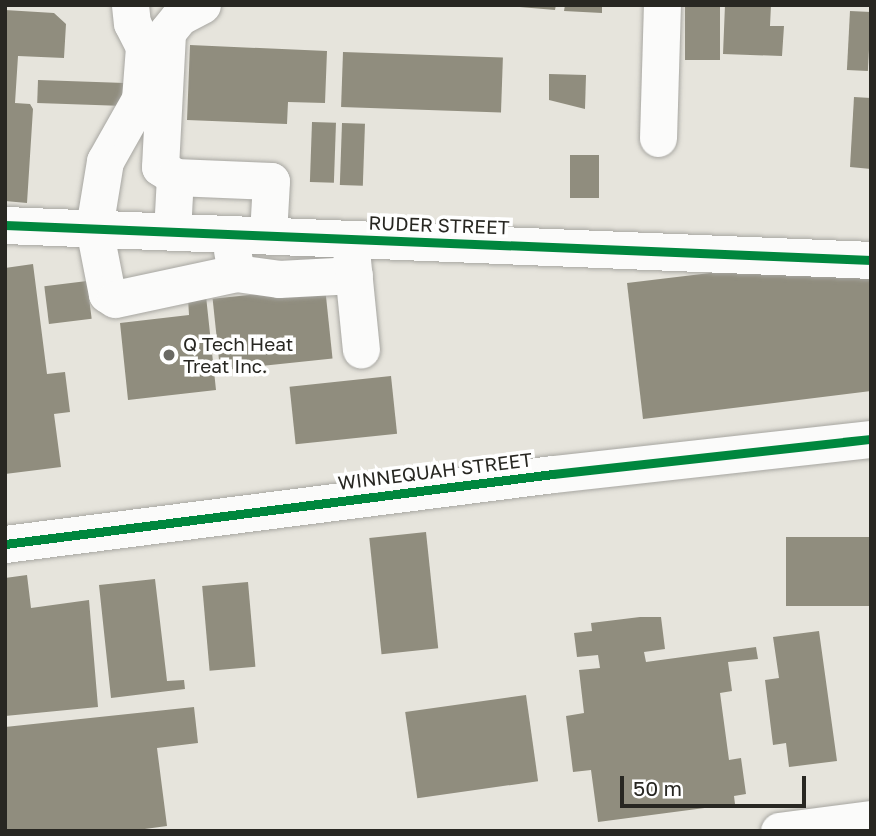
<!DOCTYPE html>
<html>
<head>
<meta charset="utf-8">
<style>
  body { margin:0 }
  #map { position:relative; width:876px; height:836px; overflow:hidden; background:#e6e4dc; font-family:"Golos Text",sans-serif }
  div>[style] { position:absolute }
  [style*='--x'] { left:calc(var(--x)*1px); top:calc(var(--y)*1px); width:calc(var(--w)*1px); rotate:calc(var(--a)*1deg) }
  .building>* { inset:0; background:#908d7e; transform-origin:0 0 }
  .roads { filter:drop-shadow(0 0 2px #a7a6a1) drop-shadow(0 0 2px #a7a6a1) }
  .minor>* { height:37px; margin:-18.5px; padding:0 18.5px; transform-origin:18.5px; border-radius:18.5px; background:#fbfbfa }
  .cycleway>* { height:9px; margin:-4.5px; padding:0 4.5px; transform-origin:4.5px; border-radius:4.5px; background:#00873e }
  .dots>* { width:19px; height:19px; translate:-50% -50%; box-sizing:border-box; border:4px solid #fff; border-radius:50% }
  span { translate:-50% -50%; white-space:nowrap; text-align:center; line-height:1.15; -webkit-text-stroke:7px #fff; paint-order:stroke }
  .street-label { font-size:19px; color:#282722 }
  .poi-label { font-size:19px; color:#282722 }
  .left { translate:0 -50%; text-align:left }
  .frame { position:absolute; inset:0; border:7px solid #282722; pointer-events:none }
  .scale { position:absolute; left:620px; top:776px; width:186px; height:32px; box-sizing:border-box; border:4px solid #282722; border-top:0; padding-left:9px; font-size:21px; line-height:24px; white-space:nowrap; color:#282722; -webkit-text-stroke:5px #fff; paint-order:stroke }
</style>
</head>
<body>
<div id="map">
  <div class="building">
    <div style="clip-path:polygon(498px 5px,556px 5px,555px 10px)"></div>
    <div style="clip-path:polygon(565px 5px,602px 5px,602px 13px,564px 11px)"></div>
    <div style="left:685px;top:5px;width:35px;height:55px"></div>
    <div style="clip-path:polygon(725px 5px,771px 5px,770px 26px,784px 26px,782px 56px,723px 54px)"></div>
    <div style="clip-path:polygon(5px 10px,54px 13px,66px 24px,64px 58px,18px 56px,15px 103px,30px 104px,33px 109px,27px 203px,5px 201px)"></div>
    <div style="left:850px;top:11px;width:21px;height:59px;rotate:3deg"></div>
    <div style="clip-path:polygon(190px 45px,327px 51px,325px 103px,288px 102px,287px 124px,187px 120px)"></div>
    <div style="left:343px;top:52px;width:160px;height:55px;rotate:2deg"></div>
    <div style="clip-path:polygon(549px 74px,586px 75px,585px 109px,549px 100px)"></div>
    <div style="left:38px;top:80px;width:87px;height:23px;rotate:2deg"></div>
    <div style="clip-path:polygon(854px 97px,871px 98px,871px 169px,850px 167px)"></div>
    <div style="left:312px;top:122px;width:24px;height:60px;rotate:2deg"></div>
    <div style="left:342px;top:123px;width:23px;height:62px;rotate:2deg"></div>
    <div style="left:570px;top:155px;width:29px;height:43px"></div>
    <div style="clip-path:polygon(33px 264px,47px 374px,65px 372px,70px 412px,54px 414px,61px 467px,5px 474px,5px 268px)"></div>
    <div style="clip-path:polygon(769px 266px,871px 268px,871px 391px,643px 419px,627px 283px)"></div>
    <div style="left:87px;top:281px;width:38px;height:43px;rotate:83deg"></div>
    <div style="left:325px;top:287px;width:72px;height:113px;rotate:84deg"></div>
    <div style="clip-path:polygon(206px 296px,216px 390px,128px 400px,120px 323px,189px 315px,188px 298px)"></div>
    <div style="left:391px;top:376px;width:58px;height:102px;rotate:84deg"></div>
    <div style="left:426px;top:532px;width:117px;height:57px;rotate:84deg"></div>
    <div style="left:871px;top:537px;width:69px;height:85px;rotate:90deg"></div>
    <div style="clip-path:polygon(27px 575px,31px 608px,89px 600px,98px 707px,5px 716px,5px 578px)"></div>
    <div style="clip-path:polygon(155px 579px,167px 681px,184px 680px,185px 689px,111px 698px,99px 585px)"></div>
    <div style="left:248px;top:582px;width:85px;height:46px;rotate:85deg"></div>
    <div style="clip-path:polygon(640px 617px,661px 617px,665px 649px,644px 652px,646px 662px,756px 647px,758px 659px,728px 662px,732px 691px,720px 693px,729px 760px,741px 758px,746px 794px,734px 796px,735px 804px,598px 822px,591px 770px,573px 772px,566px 716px,584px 713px,579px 670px,600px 668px,598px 655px,577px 657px,574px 633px,592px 631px,591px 623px)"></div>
    <div style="clip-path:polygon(819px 631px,837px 761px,789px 767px,786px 743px,773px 745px,765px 680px,779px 678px,773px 637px)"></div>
    <div style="left:526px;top:695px;width:87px;height:122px;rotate:82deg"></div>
    <div style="clip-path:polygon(194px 707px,198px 743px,157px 748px,167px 826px,130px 831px,5px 831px,5px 727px)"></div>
  </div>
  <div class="roads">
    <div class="minor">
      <div style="--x:130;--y:5;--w:18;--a:84"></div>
      <div style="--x:132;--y:23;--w:27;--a:63"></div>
      <div style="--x:144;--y:47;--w:52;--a:94.4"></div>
      <div style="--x:140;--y:99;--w:71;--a:119.4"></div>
      <div style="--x:105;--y:161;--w:68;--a:99.3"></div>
      <div style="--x:94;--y:228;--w:67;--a:78.9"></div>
      <div style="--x:107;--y:294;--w:9;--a:32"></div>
      <div style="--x:115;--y:299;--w:124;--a:-12.1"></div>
      <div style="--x:658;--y:138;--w:133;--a:-88.3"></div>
      <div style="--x:175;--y:177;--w:18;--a:-146"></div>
      <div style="--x:160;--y:167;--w:135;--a:-87"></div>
      <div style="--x:167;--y:32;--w:19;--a:-51"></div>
      <div style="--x:179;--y:17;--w:26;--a:-28"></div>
      <div style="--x:5;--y:225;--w:867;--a:2.31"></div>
      <div style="--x:172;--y:232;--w:55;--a:-86.9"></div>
      <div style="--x:175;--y:177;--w:96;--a:2.4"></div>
      <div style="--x:271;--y:181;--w:54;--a:93.2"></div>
      <div style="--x:232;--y:250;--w:23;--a:80"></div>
      <div style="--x:236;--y:273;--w:43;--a:7.9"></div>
      <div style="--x:279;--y:279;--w:75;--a:-3.1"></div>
      <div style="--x:351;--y:250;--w:100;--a:84.3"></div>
      <div style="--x:5;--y:544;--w:552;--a:-7.28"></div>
      <div style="--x:553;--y:474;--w:320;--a:-6.3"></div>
      <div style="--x:779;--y:831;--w:93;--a:-7.4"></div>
    </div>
  </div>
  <div class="cycleway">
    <div style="--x:5;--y:225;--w:867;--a:2.31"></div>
    <div style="--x:5;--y:544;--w:552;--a:-7.28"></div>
    <div style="--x:553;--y:474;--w:320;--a:-6.3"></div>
  </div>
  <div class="dots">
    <div style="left:169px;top:355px;background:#6a6963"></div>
  </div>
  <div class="street-label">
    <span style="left:439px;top:225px;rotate:2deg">RUDER STREET</span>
    <span style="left:435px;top:471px;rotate:-7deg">WINNEQUAH STREET</span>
  </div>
  <div class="poi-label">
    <span class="left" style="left:183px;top:355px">Q Tech Heat<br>Treat Inc.</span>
  </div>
  <div class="frame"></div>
  <div class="scale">50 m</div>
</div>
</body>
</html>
